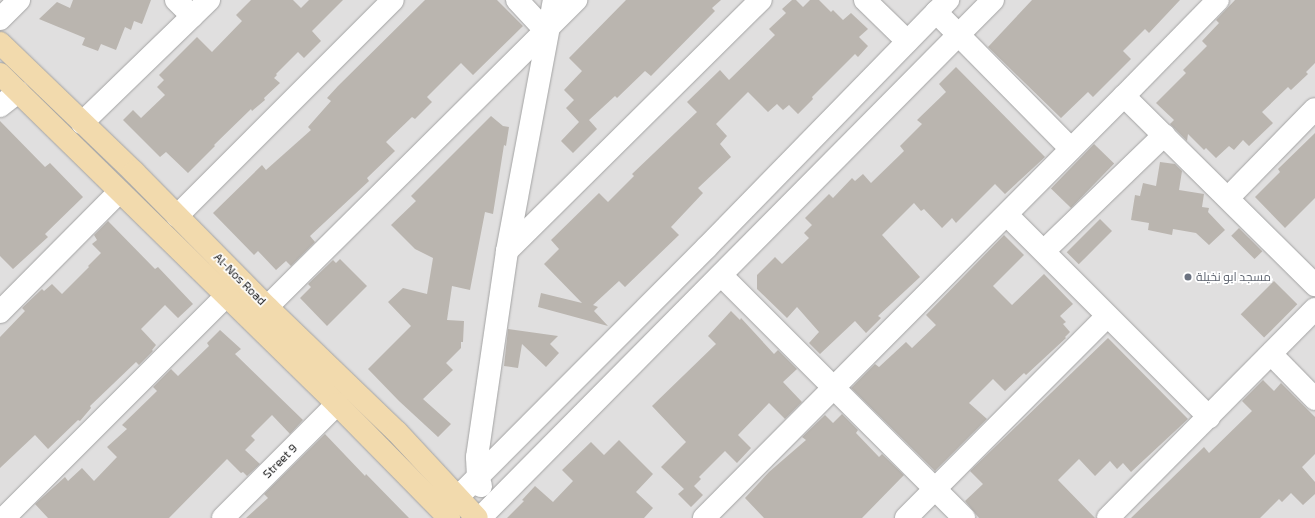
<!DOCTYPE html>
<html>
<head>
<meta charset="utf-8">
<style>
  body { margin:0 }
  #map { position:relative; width:1315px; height:518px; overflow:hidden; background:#f1efea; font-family:"Exo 2",Cairo,sans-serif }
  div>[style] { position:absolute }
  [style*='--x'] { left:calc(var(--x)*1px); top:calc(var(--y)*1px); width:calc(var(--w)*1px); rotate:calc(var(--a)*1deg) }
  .residential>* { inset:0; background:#e0dfdf; transform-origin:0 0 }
  .building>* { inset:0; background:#bab5af; transform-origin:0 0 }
  .roads { filter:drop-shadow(0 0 1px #a3a3a3) drop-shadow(0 0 1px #a3a3a3) }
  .minor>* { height:22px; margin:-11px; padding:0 11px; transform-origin:11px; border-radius:11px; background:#fff }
  .major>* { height:22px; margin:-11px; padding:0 11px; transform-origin:11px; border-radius:11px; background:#f2daad }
  .dots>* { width:11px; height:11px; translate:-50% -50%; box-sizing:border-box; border:2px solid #fff; border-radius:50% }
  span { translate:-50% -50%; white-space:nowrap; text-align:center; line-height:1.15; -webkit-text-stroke:3.5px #fff; paint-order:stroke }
  .worship-label { font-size:12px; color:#5b616d }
  .left { translate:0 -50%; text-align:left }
  .street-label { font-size:12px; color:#222 }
</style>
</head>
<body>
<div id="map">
  <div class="residential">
    <div style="left:0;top:0;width:1315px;height:518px"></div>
  </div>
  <div class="building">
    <div style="clip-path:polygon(73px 0,151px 0,142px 24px,134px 21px,131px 30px,125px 27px,116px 50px,101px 44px,98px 51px,82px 45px,85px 38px,39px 19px,57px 2px,70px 8px)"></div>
    <div style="clip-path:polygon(251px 0,293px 0,301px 8px,309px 0,343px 0,312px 31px,321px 41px,304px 58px,298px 52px,276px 74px,277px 75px,274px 78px,280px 83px,264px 98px,265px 100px,252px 111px,251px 109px,214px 145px,215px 146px,188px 173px,166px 152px,160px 157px,123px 120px,133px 110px,141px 118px,165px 95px,157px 87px,164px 80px,159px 75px,197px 37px,212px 52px,242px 21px,236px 15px)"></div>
    <div style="clip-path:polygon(425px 0,497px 0,523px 26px,473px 75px,461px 63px,427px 97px,432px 102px,415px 119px,412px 117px,386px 142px,395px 151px,367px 178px,369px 181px,310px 236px,315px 242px,291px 266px,286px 261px,276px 270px,258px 251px,254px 255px,213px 213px,262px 165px,266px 170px,311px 130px,308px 127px,331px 101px,327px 98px,338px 86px)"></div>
    <div style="clip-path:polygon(626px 0,721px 0,712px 8px,715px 11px,651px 76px,645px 71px,617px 98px,615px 96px,589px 120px,597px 129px,573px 153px,561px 141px,579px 122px,566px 108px,574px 100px,564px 90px,582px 71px,569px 58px)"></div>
    <div style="clip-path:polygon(792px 0,796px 0,803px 7px,810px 0,819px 0,831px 12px,833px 10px,843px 20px,851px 13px,868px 29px,859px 37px,868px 46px,858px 57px,855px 54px,812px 97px,813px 99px,798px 114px,789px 105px,783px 110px,777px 104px,768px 112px,748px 92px,716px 124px,727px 136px,720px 144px,731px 157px,698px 188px,703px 193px,671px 227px,679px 235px,625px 287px,619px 281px,593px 305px,598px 307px,594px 311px,608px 326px,538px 307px,541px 293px,582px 303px,544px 264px,559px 249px,551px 240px,599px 193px,608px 202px,634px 176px,632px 174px,697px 112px,687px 102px,720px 70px,729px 80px,775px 35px,769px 29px,786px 13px,782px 9px)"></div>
    <div style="clip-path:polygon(1032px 0,1180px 0,1149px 33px,1145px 29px,1123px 51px,1131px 59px,1093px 97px,1088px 92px,1061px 118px,988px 47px)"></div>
    <div style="clip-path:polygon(1235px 0,1315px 0,1315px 63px,1306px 72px,1308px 74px,1291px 90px,1288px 87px,1262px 112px,1273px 123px,1249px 146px,1243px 140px,1234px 150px,1229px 146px,1216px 158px,1206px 148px,1204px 150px,1188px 134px,1187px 141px,1170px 124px,1174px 120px,1156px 103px,1186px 73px,1183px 70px,1207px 46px,1202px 41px,1219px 23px,1216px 20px)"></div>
    <div style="clip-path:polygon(956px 67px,1045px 157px,1005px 194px,995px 184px,956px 223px,952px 218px,942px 228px,924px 209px,921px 211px,914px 203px,882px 235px,920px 277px,878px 316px,881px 318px,866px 333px,855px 321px,820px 354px,809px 343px,819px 332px,797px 307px,787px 318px,757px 289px,757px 275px,775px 257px,782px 264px,809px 238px,804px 233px,812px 225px,805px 218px,829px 194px,833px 198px,852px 178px,855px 181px,863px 174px,871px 183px,904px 151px,900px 146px,922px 124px,917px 120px,946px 92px,939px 84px)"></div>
    <div style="clip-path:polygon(491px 116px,503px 126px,509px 127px,506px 146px,504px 145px,493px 214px,485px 212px,470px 290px,452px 286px,447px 320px,464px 321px,463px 342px,461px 342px,461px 348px,446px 363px,453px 370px,423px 399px,451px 424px,438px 437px,399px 401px,368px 369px,411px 326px,388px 302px,403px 288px,427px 294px,433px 258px,415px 249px,391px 225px,416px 201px,411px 196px)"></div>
    <div style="clip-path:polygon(0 121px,45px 167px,50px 163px,83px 197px,45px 234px,48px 237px,13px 269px,0 256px)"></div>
    <div style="clip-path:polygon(1315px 133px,1315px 198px,1285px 228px,1255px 197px,1280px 172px,1278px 169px)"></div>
    <div style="left:1094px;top:144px;width:28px;height:62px;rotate:44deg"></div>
    <div style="clip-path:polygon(1160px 162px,1175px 164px,1182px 171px,1179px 190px,1204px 194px,1202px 207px,1209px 208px,1208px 212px,1225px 230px,1209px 245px,1196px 233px,1173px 229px,1172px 235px,1148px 230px,1149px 223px,1131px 220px,1135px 195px,1140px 196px,1143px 183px,1156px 186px)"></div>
    <div style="left:1100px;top:219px;width:17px;height:47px;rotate:45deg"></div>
    <div style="clip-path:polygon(108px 221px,155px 269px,158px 267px,193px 304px,178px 318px,165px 305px,141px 329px,156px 345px,152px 350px,153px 351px,139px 365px,136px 362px,90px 406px,91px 408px,80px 421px,78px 420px,48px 449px,35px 435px,0 468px,0 337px,25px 311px,22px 308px,42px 289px,44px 291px,52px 284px,62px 294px,89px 267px,88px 266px,101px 253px,92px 244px,97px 240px,94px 235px)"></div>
    <div style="left:1239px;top:228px;width:33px;height:11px;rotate:45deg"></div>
    <div style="clip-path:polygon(1004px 235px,1024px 255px,993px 286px,1012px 305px,1044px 274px,1073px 304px,1060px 316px,1066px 322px,1063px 324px,1070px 332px,1065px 337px,1066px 338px,1026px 375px,1024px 373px,1005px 391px,993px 379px,969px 403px,987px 419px,935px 471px,851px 388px,875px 364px,879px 367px,906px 342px,912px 348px,936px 325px,926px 315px)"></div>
    <div style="clip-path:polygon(340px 259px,367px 286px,327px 326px,300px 298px,311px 287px,308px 284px,333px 260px,336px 263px)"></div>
    <div style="left:1274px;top:281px;width:33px;height:47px;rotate:45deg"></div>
    <div style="clip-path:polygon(731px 311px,740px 320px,741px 318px,774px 354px,778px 350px,797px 369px,783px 382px,802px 402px,785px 419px,769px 403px,738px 435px,751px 448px,737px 463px,725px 451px,699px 477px,701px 479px,694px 486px,703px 495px,691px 507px,678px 494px,684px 489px,661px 467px,686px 442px,652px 406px,716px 344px,708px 336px)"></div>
    <div style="clip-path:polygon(508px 329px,558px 336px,550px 344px,559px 353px,546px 367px,522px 344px,518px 368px,504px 366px)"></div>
    <div style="clip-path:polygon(220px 330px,241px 349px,235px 354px,303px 420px,290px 434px,272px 415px,251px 436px,255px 440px,245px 450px,260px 464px,247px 476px,243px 472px,241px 473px,227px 459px,169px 518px,48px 518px,35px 504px,65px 477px,68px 481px,82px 468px,94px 481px,117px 457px,107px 447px,127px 429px,122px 425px,157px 391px,153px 387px,171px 369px,178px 376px,209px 346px,207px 343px)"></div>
    <div style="clip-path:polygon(1108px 338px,1188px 419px,1131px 472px,1123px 463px,1117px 469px,1110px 461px,1095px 476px,1079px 459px,1058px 480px,1095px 518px,979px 518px,965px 501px,983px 484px,970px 471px)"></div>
    <div style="clip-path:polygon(1263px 380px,1274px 391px,1281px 383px,1315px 417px,1315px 454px,1302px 467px,1315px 482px,1315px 494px,1303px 505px,1291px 493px,1282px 502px,1279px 499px,1260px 518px,1131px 518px,1204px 447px,1209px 453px,1252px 411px,1242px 401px)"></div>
    <div style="clip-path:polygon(842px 414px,858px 430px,856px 433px,879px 457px,882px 454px,904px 475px,862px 518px,764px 518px,745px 498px,769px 472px,806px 440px,802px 437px,825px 415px,833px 423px)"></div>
    <div style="clip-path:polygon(325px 434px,365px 476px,366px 474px,409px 518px,246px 518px,268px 498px,264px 494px)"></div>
    <div style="clip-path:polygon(619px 440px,653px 474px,636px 492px,653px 508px,644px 518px,507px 518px,524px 501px,522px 500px,535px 486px,553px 502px,573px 481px,562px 470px,591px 442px,604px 455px)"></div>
  </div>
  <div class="roads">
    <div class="minor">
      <div style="--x:176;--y:0;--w:23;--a:45"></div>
      <div style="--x:517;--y:0;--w:42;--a:46.9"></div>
      <div style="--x:865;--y:0;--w:59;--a:44.3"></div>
      <div style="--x:936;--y:12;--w:192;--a:45.4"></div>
      <div style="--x:0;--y:19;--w:27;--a:-45"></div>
      <div style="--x:1124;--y:96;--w:269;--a:44.7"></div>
      <div style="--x:0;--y:106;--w:23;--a:-38"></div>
      <div style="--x:82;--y:123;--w:177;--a:-44.1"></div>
      <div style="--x:1228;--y:198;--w:124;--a:-45.7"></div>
      <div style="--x:1007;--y:215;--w:286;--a:45"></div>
      <div style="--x:177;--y:216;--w:305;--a:-45"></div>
      <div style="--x:507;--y:251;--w:357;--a:-44.7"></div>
      <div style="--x:1044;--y:251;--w:167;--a:-44"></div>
      <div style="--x:721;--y:275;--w:344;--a:45"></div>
      <div style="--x:267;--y:307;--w:436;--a:-44.8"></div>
      <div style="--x:0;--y:312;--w:169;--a:-45.2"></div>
      <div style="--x:1271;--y:354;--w:63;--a:45.6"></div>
      <div style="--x:481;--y:486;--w:9;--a:-108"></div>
      <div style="--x:478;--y:477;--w:20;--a:-93"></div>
      <div style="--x:477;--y:457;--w:208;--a:-81.7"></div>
      <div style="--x:507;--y:251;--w:255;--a:-79.4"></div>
      <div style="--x:445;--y:510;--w:370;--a:-45.1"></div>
      <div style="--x:706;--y:248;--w:347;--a:-45.7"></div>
      <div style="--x:4;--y:518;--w:314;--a:-45"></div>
      <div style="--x:226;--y:296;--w:18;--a:-49"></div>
      <div style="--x:223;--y:518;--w:161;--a:-45"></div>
      <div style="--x:480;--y:518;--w:729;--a:-45.28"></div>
      <div style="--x:704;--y:518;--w:595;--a:-45.14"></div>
      <div style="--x:1124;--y:96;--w:134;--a:-45.6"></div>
      <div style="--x:906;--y:518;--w:285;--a:-45.1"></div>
      <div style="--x:1108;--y:518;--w:294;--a:-45.3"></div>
    </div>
    <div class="major">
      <div style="--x:0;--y:43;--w:186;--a:43.9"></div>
      <div style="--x:134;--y:172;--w:190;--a:45.4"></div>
      <div style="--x:267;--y:307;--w:180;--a:43.9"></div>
      <div style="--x:397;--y:432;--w:117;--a:47.1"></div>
      <div style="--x:0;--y:74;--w:472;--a:44.4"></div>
      <div style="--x:337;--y:404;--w:160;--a:45.5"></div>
    </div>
  </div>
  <div class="dots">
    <div style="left:1188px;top:277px;background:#6b7280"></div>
  </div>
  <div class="worship-label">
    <span class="left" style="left:1196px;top:277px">مسجد ابو نخيلة</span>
  </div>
  <div class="street-label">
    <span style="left:240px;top:279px;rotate:45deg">Al-Nos Road</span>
    <span style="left:280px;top:461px;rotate:-45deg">Street 9</span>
  </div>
</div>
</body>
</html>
